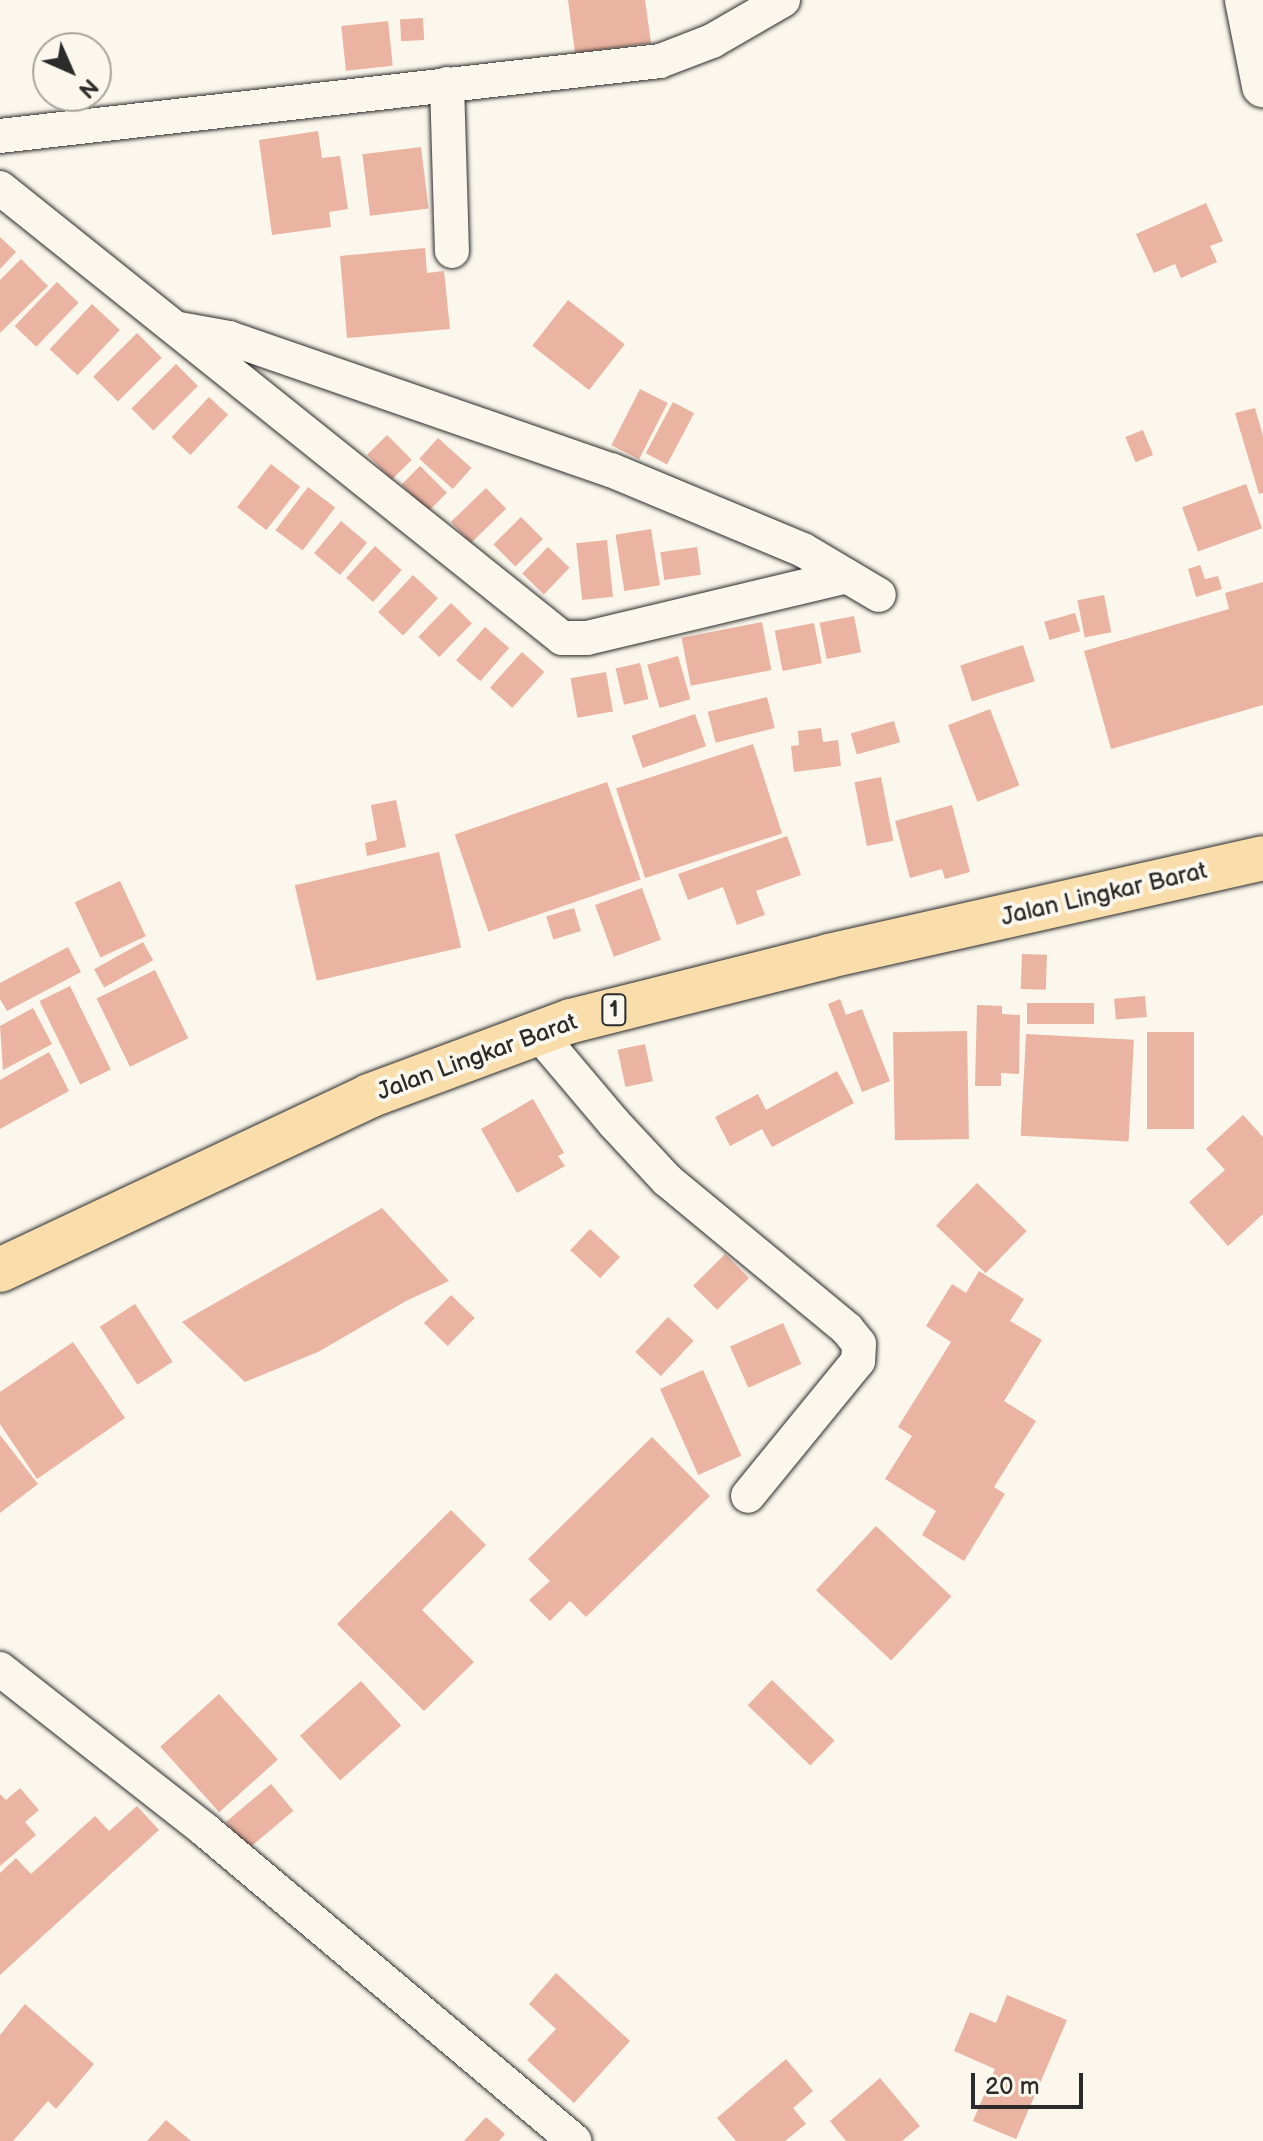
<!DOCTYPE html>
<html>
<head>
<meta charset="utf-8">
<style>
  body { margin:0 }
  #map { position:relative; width:1263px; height:2141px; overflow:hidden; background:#fbf7ec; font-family:"Balsamiq Sans",sans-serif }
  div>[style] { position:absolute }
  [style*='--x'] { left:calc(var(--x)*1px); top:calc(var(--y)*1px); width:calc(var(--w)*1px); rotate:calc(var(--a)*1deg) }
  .building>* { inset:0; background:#ebb3a1; transform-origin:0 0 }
  .roads { filter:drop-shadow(0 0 2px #2b2b2b) drop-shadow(0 0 2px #2b2b2b) }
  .minor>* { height:34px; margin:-17px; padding:0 17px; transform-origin:17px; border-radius:17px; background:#fbf7ec }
  .tertiary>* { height:42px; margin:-21px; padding:0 21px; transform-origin:21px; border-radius:21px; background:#fbf7ec }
  .trunk>* { height:44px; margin:-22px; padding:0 22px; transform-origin:22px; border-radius:22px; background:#f9deab }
  span { translate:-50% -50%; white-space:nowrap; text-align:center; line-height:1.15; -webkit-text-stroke:8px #fbf7ec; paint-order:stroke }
  .shield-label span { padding:2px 6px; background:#fbf7ec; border:2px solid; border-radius:6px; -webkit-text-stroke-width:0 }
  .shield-label { font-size:22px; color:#2b2b2b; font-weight:700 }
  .street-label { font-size:24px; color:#2b2b2b }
  .north { position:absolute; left:32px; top:32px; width:80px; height:80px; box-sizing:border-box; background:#fbf7ec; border:2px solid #a8a59f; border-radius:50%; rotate:135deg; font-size:22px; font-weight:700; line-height:32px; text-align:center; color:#2b2b2b }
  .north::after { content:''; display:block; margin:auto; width:28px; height:36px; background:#2b2b2b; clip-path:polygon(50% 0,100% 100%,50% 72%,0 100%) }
  .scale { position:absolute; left:971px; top:2073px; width:112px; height:36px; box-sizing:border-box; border:4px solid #2b2b2b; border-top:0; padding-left:10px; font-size:24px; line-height:28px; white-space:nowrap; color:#2b2b2b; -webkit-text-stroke:6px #fbf7ec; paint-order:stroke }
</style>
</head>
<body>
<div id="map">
  <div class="building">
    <div style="clip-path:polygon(568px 0,645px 0,651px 43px,575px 53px)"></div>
    <div style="left:423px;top:18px;width:22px;height:23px;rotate:87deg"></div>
    <div style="left:388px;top:21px;width:45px;height:47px;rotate:84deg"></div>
    <div style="clip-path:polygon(318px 131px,322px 158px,340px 156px,348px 209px,329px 212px,331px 227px,272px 235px,259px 140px)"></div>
    <div style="left:421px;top:147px;width:62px;height:59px;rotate:83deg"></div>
    <div style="clip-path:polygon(1206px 203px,1223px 241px,1210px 246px,1217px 262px,1181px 278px,1175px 264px,1154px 273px,1136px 234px)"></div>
    <div style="clip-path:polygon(0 237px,16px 252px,0 269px)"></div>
    <div style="clip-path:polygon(425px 248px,427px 273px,444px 271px,450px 329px,347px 338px,340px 256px)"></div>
    <div style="clip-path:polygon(21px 259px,48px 286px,0 333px,0 280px)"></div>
    <div style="left:57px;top:282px;width:30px;height:61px;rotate:44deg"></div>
    <div style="left:568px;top:300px;width:72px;height:58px;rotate:38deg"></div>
    <div style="left:92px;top:304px;width:38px;height:62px;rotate:43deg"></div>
    <div style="left:137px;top:333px;width:35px;height:62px;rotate:45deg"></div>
    <div style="left:176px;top:364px;width:31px;height:63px;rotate:45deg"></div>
    <div style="left:640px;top:389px;width:31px;height:63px;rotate:27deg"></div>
    <div style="left:209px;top:397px;width:26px;height:55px;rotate:43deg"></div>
    <div style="left:673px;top:402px;width:24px;height:58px;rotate:28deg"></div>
    <div style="clip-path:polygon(1255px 408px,1263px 436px,1263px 493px,1259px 494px,1235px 413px)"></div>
    <div style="left:1143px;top:430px;width:27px;height:19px;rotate:68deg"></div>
    <div style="left:387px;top:435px;width:35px;height:28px;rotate:45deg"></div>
    <div style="left:438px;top:438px;width:45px;height:28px;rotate:42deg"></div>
    <div style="left:271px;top:464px;width:37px;height:55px;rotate:38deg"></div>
    <div style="left:420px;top:466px;width:38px;height:26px;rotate:45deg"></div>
    <div style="left:1246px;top:484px;width:47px;height:68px;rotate:70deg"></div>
    <div style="left:308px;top:487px;width:34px;height:54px;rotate:37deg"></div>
    <div style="left:486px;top:488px;width:29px;height:49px;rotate:46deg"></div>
    <div style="left:521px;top:517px;width:31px;height:39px;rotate:45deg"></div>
    <div style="left:341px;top:521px;width:34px;height:42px;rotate:40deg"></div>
    <div style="left:651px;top:529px;width:57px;height:36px;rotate:81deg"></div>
    <div style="left:607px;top:540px;width:57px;height:31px;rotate:84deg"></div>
    <div style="left:375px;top:546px;width:36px;height:43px;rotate:42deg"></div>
    <div style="left:548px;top:547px;width:30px;height:37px;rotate:44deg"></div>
    <div style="left:697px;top:547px;width:28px;height:37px;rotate:82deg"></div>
    <div style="clip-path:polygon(1200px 565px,1205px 579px,1218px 576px,1222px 589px,1196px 597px,1188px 569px)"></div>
    <div style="left:413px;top:575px;width:34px;height:51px;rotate:43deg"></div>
    <div style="clip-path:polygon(1263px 582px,1263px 705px,1111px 749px,1084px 651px,1229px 609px,1225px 593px)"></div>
    <div style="left:1104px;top:595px;width:38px;height:27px;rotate:79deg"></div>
    <div style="left:451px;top:603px;width:29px;height:47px;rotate:44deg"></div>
    <div style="left:1075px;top:613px;width:19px;height:32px;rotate:74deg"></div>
    <div style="left:854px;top:616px;width:37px;height:35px;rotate:79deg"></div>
    <div style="left:762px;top:622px;width:49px;height:82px;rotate:79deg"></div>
    <div style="left:814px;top:623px;width:41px;height:40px;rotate:79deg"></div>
    <div style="left:485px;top:627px;width:32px;height:44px;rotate:41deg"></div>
    <div style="left:1023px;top:645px;width:38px;height:66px;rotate:72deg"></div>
    <div style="left:522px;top:652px;width:30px;height:48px;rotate:42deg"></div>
    <div style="left:678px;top:656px;width:45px;height:32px;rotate:74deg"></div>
    <div style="left:640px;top:663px;width:37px;height:25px;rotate:77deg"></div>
    <div style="left:606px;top:672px;width:40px;height:36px;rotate:80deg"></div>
    <div style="left:767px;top:697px;width:32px;height:61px;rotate:76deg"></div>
    <div style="left:990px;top:709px;width:82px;height:45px;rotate:69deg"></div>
    <div style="left:695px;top:714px;width:34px;height:67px;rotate:71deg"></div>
    <div style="left:894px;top:721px;width:22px;height:45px;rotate:74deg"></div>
    <div style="clip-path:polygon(821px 728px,823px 742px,838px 740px,841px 766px,794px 772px,791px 746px,799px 745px,798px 731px)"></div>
    <div style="left:753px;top:744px;width:94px;height:144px;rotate:72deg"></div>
    <div style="left:881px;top:777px;width:65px;height:27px;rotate:79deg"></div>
    <div style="left:607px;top:782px;width:103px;height:161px;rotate:71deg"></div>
    <div style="clip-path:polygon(396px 800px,406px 847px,367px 856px,365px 843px,377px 840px,371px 805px)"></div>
    <div style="clip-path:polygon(952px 805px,970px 872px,945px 879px,942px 869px,910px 878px,895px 821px)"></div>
    <div style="clip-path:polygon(787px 836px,801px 875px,756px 891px,765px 915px,737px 925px,723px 887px,688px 900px,678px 874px)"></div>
    <div style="left:439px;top:852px;width:98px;height:148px;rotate:77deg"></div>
    <div style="left:120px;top:881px;width:61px;height:50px;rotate:65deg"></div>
    <div style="left:642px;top:888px;width:55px;height:50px;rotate:70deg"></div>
    <div style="left:574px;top:908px;width:24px;height:29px;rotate:73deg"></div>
    <div style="left:143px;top:942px;width:21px;height:56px;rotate:61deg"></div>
    <div style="clip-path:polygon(68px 947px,81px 972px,7px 1011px,0 999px,0 983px)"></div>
    <div style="left:1022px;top:954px;width:25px;height:35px;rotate:2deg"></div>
    <div style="left:155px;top:970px;width:76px;height:65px;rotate:64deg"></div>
    <div style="left:70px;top:986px;width:93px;height:34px;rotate:64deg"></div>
    <div style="left:1145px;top:996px;width:21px;height:31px;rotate:85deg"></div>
    <div style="clip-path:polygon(840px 999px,846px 1015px,862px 1009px,890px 1081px,862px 1092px,828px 1004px)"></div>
    <div style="left:1027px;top:1003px;width:67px;height:21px"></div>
    <div style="clip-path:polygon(977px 1005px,1002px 1006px,1002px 1014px,1020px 1015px,1019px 1074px,1001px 1073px,1001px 1086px,975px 1086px)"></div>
    <div style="clip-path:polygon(33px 1008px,52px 1044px,3px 1070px,0 1026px)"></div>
    <div style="left:967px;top:1031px;width:108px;height:74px;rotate:89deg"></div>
    <div style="left:1147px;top:1032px;width:47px;height:97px"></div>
    <div style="left:1026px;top:1034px;width:108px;height:102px;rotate:3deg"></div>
    <div style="left:645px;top:1044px;width:38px;height:28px;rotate:78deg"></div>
    <div style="clip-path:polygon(49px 1052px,69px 1091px,0 1129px,0 1080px)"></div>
    <div style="clip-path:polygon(837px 1071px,854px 1103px,772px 1147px,762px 1129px,730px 1146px,715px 1117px,758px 1094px,766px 1110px)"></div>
    <div style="clip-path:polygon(533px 1099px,564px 1153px,558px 1156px,565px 1166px,517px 1193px,481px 1129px)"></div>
    <div style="clip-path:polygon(1243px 1115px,1263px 1137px,1263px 1214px,1228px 1246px,1189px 1202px,1225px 1170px,1206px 1149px)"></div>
    <div style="left:977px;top:1183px;width:69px;height:59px;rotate:44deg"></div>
    <div style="clip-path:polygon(382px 1208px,449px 1281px,406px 1301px,318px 1352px,245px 1382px,182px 1322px)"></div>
    <div style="left:590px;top:1229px;width:41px;height:29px;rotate:43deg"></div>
    <div style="left:725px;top:1254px;width:34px;height:45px;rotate:45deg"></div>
    <div style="clip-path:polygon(979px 1271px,1024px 1299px,1010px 1321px,1042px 1340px,1004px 1401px,1036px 1421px,994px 1487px,1005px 1494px,964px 1561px,922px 1535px,936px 1511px,885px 1479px,912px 1436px,898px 1427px,951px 1342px,926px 1326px,952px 1284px,966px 1293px)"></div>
    <div style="left:451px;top:1295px;width:33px;height:39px;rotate:44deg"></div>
    <div style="left:135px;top:1304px;width:69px;height:42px;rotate:57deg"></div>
    <div style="left:668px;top:1317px;width:35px;height:48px;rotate:43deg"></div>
    <div style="left:783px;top:1323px;width:45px;height:58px;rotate:66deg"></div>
    <div style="clip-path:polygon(73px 1342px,125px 1418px,37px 1479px,0 1424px,0 1392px)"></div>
    <div style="left:703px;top:1370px;width:94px;height:47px;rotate:66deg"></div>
    <div style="clip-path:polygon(0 1435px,38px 1484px,0 1513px)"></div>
    <div style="clip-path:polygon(652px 1437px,710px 1496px,586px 1617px,570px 1601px,550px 1621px,529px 1600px,550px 1581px,528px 1559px)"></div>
    <div style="clip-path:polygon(451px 1510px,486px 1545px,422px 1610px,474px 1662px,424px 1711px,337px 1624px)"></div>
    <div style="left:876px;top:1526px;width:103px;height:88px;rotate:43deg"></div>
    <div style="left:772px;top:1680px;width:87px;height:35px;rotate:44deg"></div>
    <div style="left:361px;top:1681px;width:60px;height:82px;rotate:48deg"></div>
    <div style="left:219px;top:1694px;width:88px;height:79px;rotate:48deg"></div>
    <div style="left:271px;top:1784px;width:35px;height:59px;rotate:50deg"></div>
    <div style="clip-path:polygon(20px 1788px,39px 1810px,25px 1822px,36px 1835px,0 1866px,0 1794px,6px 1800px)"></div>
    <div style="clip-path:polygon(137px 1806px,159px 1830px,0 1975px,0 1873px,16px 1858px,31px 1874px,95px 1816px,109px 1831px)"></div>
    <div style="clip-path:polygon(556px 1973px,630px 2041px,574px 2103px,527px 2060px,556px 2029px,529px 2004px)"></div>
    <div style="clip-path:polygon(1007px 1995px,1067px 2020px,1016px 2139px,973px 2121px,995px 2069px,954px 2051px,970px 2012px,996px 2023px)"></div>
    <div style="clip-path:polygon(25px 2004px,94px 2064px,56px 2109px,48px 2101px,13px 2141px,0 2141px,0 2035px)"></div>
    <div style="clip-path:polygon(786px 2059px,813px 2091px,793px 2108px,806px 2124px,785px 2141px,736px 2141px,717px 2118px)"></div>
    <div style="clip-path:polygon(880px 2078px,920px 2126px,902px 2141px,846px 2141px,830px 2121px)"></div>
    <div style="clip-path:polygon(486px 2117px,505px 2134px,499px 2141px,464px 2141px)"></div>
    <div style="clip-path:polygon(166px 2120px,191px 2141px,147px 2141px)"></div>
  </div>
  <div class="roads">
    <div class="minor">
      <div style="--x:447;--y:84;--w:167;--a:88.3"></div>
      <div style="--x:0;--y:136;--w:664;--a:-6.48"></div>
      <div style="--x:660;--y:61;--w:56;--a:-21"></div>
      <div style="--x:712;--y:41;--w:82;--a:-30"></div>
      <div style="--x:0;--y:188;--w:720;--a:38.68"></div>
      <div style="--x:562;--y:638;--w:25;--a:0"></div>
      <div style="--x:587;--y:638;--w:267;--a:-13.4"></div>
      <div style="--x:179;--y:329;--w:51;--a:10.2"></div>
      <div style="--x:229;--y:338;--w:404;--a:19.1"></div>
      <div style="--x:611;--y:470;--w:208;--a:22.6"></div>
      <div style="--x:803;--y:550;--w:88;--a:30.6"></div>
      <div style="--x:538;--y:1033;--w:118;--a:49.8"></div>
      <div style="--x:614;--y:1123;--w:78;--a:47.1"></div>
      <div style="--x:667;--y:1180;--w:234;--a:39.6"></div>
      <div style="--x:847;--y:1329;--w:19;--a:51"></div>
      <div style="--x:859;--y:1344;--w:17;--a:93"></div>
      <div style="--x:858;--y:1361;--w:174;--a:129.2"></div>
      <div style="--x:0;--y:1669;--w:261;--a:38.1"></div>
      <div style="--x:205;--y:1830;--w:483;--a:40.1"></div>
    </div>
    <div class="tertiary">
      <div style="--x:1246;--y:0;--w:88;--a:78.8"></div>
    </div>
    <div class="trunk">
      <div style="--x:0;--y:1270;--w:408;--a:-25.2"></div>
      <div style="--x:369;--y:1096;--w:215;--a:-20.4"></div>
      <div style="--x:571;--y:1021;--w:266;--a:-14.1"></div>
      <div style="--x:829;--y:956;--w:445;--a:-12.7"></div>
    </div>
  </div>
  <div class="shield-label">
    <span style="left:614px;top:1010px">1</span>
  </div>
  <div class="street-label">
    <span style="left:1104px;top:894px;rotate:-13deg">Jalan Lingkar Barat</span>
    <span style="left:477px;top:1057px;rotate:-20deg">Jalan Lingkar Barat</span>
  </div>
  <div class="north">N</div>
  <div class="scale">20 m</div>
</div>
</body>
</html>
